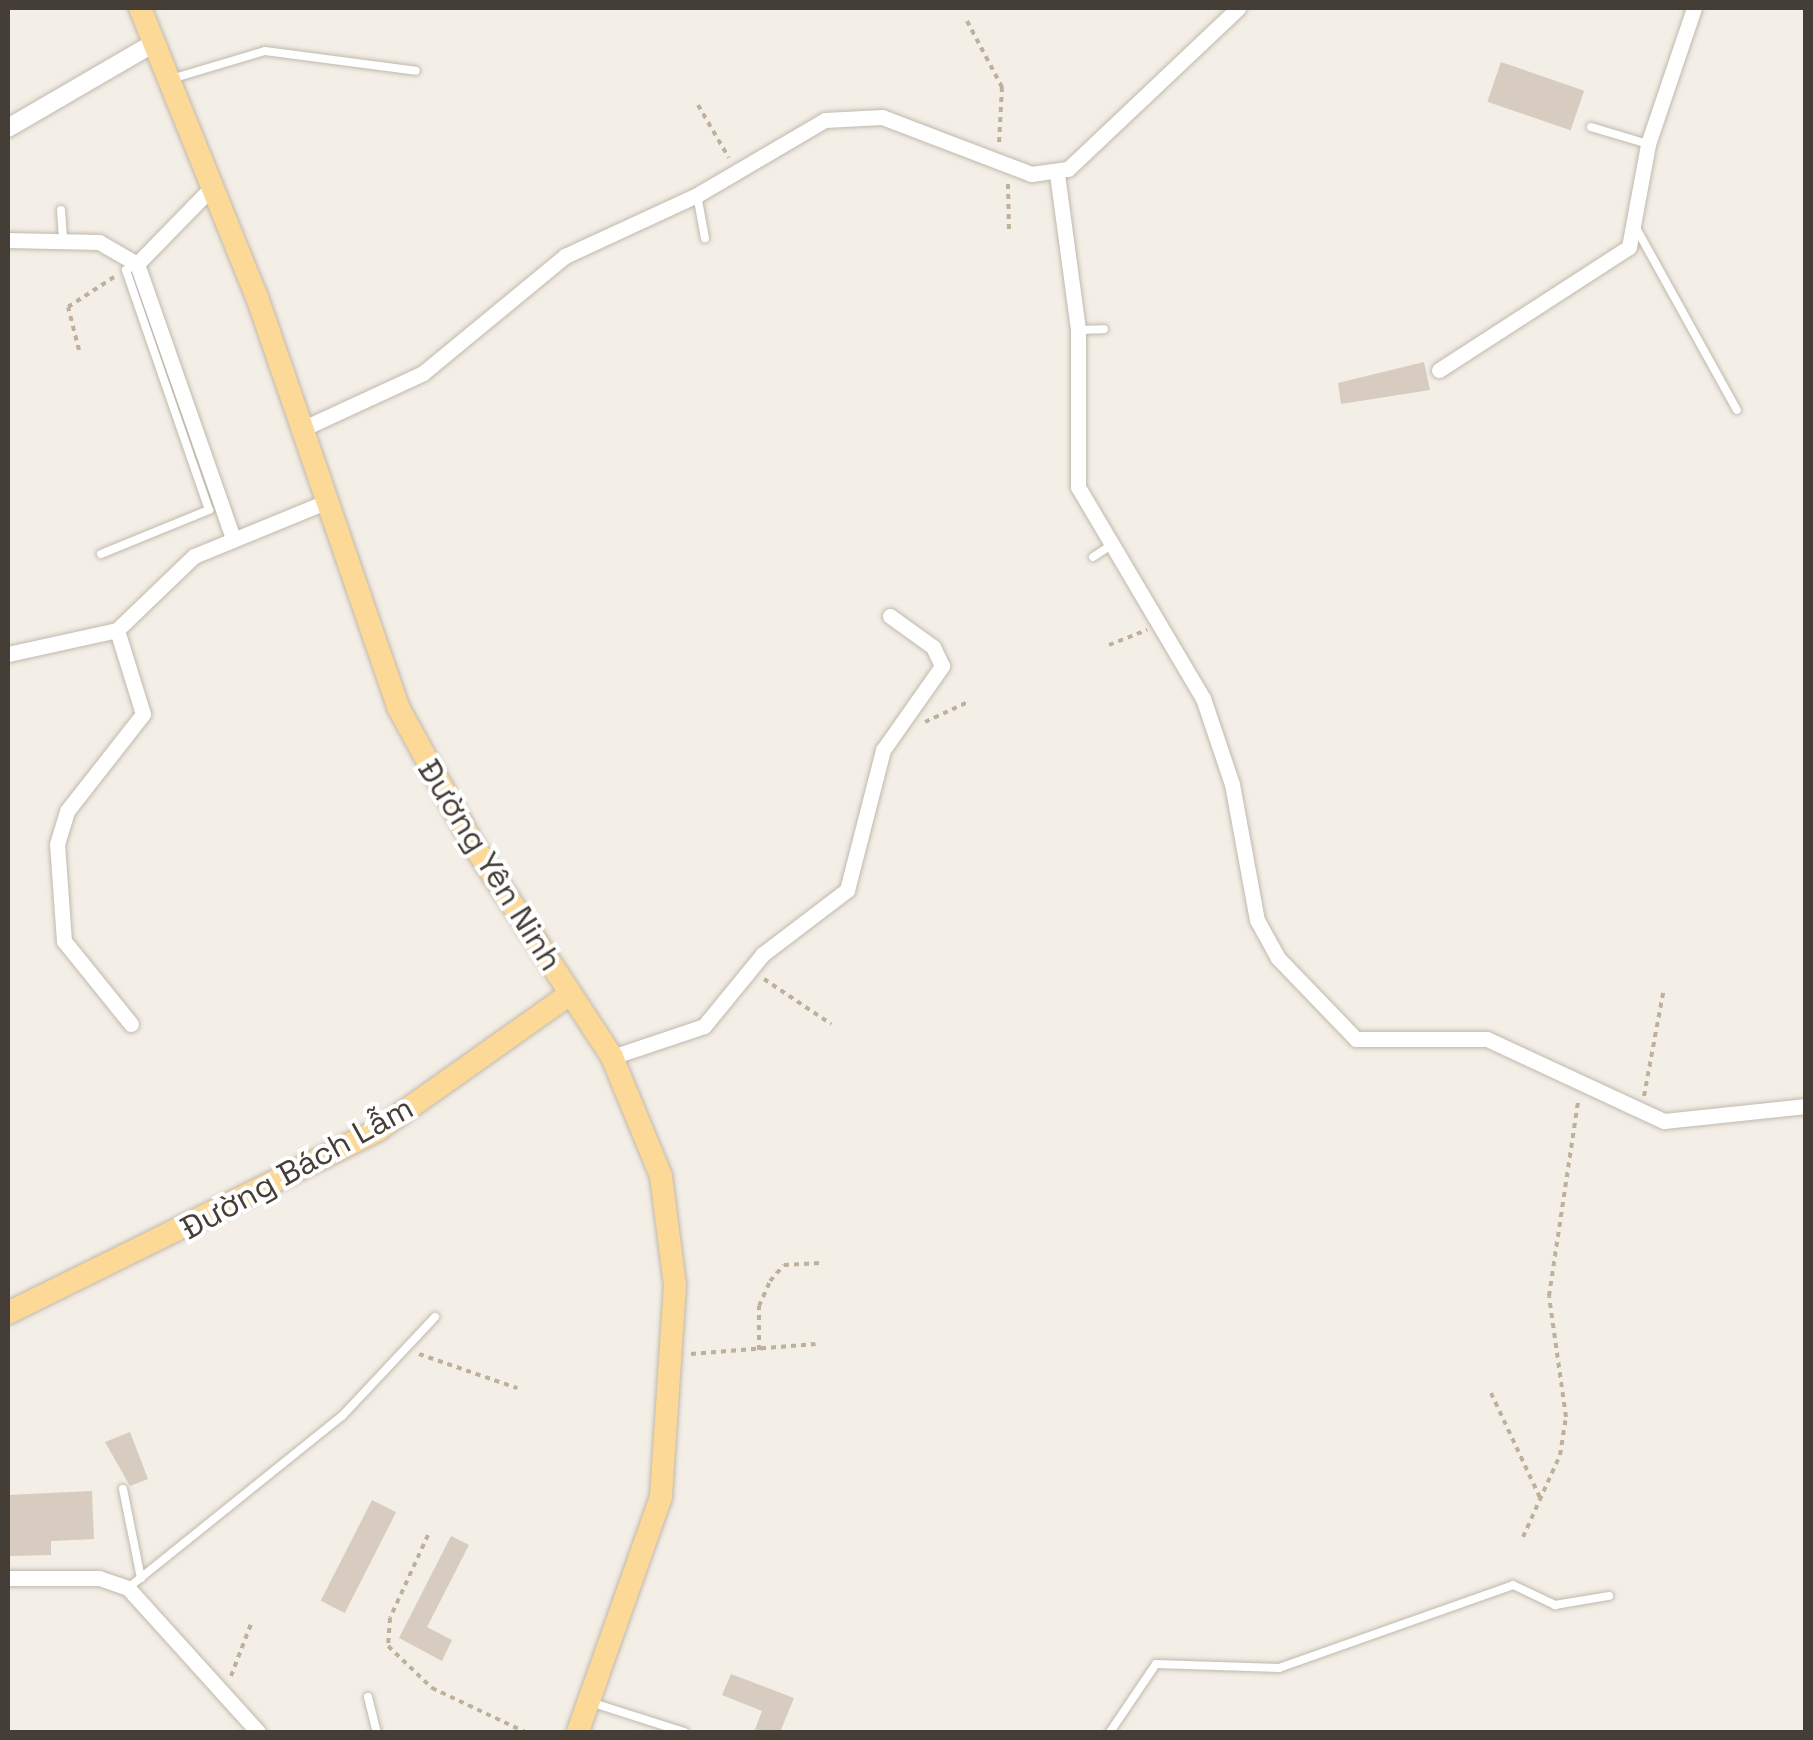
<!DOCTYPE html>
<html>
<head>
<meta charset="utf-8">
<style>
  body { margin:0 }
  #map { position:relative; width:1813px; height:1740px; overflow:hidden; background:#f3eee6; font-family:"Space Grotesk",sans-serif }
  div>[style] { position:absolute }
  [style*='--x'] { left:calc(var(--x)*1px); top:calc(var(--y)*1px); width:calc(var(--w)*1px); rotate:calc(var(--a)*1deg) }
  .building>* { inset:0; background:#d7ccbf; transform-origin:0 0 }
  .path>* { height:4px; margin-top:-2px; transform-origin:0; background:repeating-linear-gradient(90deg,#bfb09b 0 5px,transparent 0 10px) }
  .roads { filter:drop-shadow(0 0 2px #c1b8ac) drop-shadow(0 0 2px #c1b8ac) }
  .service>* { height:8px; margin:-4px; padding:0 4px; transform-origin:4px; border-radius:4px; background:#fff }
  .minor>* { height:15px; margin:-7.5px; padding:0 7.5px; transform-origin:7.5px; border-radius:7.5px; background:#fff }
  .tertiary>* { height:18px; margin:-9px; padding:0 9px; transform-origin:9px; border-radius:9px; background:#fff }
  .primary>* { height:22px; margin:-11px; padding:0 11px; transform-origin:11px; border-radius:11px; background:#fcd996 }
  span { translate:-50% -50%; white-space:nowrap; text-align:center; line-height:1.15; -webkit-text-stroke:8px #fff; paint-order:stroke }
  .street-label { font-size:32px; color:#453e36 }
  .frame { position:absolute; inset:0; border:10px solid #453e36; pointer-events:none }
</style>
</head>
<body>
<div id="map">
  <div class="building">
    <div style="left:1501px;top:62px;width:88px;height:42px;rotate:19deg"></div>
    <div style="clip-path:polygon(1424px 362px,1430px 390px,1341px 404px,1338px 383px)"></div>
    <div style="clip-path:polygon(130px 1432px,148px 1479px,130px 1486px,105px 1442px)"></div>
    <div style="clip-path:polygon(92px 1491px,94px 1539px,51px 1541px,51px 1555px,8px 1556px,8px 1495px)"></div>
    <div style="left:372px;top:1500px;width:27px;height:113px;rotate:27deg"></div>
    <div style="clip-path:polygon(451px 1536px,469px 1545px,427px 1627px,452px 1640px,442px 1661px,399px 1638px)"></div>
    <div style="clip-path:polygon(731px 1674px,794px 1698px,780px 1732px,754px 1732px,762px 1711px,722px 1695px)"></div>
  </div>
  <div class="path">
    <div style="--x:967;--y:21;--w:75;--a:62.1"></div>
    <div style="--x:1002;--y:87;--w:58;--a:93"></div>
    <div style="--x:698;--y:105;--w:61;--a:59.7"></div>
    <div style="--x:1008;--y:184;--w:46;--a:88.8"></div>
    <div style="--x:79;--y:350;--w:44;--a:-104.3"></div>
    <div style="--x:68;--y:307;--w:59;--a:-33.1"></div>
    <div style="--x:1109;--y:645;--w:41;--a:-21.5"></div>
    <div style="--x:925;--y:722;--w:50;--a:-25"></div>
    <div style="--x:764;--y:979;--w:81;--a:33.9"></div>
    <div style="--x:1644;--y:1096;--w:105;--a:-79.5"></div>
    <div style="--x:759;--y:1350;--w:44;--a:-90"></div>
    <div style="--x:759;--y:1306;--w:27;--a:-66"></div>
    <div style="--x:770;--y:1281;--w:21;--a:-49"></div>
    <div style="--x:784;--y:1265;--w:37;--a:-3"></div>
    <div style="--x:419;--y:1354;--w:104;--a:19.1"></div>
    <div style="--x:691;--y:1354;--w:125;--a:-4.6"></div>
    <div style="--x:1491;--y:1393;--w:120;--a:64.9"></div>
    <div style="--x:428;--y:1535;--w:91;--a:114.6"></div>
    <div style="--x:390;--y:1618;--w:28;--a:94"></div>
    <div style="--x:388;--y:1646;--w:61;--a:43.7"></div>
    <div style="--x:432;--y:1688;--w:103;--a:25.3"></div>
    <div style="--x:1523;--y:1537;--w:90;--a:-65.7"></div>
    <div style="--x:1560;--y:1455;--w:38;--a:-81"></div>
    <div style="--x:1566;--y:1417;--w:122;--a:-98"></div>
    <div style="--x:1549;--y:1296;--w:197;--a:-81.5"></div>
    <div style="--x:231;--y:1676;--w:56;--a:-69"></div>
  </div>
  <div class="roads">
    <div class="service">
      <div style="--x:171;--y:79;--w:98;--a:-16.6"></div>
      <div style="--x:265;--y:51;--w:152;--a:7.5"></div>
      <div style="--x:1591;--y:127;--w:59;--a:16.6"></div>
      <div style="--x:697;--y:195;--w:44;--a:79.5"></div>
      <div style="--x:61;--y:210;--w:29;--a:86"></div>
      <div style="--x:1636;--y:228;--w:208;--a:61"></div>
      <div style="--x:1079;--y:330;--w:25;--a:-2"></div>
      <div style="--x:101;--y:554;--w:117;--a:-22.2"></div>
      <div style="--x:209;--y:510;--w:254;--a:-109.1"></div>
      <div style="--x:126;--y:270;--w:13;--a:-29"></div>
      <div style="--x:1093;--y:557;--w:20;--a:-33"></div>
      <div style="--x:123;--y:1489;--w:91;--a:78.6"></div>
      <div style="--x:128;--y:1588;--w:275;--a:-38.8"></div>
      <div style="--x:342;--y:1416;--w:136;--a:-46.8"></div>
      <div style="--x:368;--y:1697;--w:36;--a:76"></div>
      <div style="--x:590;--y:1702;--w:99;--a:17.7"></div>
      <div style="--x:1110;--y:1732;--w:82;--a:-55.9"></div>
      <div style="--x:1156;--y:1664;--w:123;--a:1.9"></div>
      <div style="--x:1279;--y:1668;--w:248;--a:-19.5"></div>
      <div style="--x:1513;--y:1585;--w:47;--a:25.5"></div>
      <div style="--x:1555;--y:1605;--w:55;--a:-9.5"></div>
    </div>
    <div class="minor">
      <div style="--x:1057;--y:174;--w:157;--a:82.3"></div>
      <div style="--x:1078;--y:330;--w:157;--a:90"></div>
      <div style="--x:1078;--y:487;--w:245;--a:59.4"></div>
      <div style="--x:1203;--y:698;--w:91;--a:71.4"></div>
      <div style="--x:1232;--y:784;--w:138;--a:79.6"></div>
      <div style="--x:1257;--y:920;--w:43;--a:61.1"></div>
      <div style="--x:1278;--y:958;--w:112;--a:46.1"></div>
      <div style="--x:1356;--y:1039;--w:131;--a:0"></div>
      <div style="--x:1487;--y:1039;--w:195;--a:24.9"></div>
      <div style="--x:1664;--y:1121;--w:143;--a:-6"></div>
      <div style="--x:8;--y:240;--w:91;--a:1.3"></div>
      <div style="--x:99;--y:242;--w:44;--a:30.1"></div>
      <div style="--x:137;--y:264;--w:290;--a:70.7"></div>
      <div style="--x:137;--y:264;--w:110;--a:-45.7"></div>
      <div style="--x:1439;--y:370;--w:226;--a:-32.9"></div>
      <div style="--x:1629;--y:247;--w:105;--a:-79.5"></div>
      <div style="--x:1648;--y:144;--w:144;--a:-71.3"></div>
      <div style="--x:302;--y:429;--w:133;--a:-24.8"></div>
      <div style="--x:423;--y:373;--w:184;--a:-39.5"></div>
      <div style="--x:565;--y:256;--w:145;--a:-24.8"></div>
      <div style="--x:697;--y:195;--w:148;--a:-30.4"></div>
      <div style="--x:825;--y:120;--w:57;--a:-3"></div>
      <div style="--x:882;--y:117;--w:160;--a:20.9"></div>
      <div style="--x:1031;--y:174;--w:37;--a:-8"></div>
      <div style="--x:1068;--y:169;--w:234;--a:-43.4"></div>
      <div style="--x:8;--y:654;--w:112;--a:-12.4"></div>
      <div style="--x:131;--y:1024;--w:107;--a:-128.9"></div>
      <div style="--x:64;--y:941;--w:97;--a:-94.1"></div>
      <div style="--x:57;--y:844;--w:34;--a:-73"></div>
      <div style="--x:67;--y:811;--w:123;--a:-51.9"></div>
      <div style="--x:143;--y:714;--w:88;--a:-107.2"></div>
      <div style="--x:117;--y:630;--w:107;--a:-43.9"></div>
      <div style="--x:194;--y:556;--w:139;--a:-22.3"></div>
      <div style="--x:612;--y:1057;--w:97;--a:-18.6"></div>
      <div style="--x:704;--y:1026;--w:93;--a:-50.7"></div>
      <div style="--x:763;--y:954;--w:106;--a:-37.3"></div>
      <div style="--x:847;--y:890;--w:145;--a:-75.6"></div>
      <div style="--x:883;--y:750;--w:103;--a:-54.9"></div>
      <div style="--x:942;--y:666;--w:21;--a:-115"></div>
      <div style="--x:933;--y:647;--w:53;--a:-144.2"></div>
      <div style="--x:8;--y:1578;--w:91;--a:0"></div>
      <div style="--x:99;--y:1578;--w:31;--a:19"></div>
      <div style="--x:128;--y:1588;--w:194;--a:47.9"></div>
    </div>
    <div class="tertiary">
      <div style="--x:8;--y:128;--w:169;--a:-30.2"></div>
    </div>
    <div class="primary">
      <div style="--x:140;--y:8;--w:312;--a:68"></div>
      <div style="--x:257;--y:297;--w:434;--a:71"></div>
      <div style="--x:398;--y:707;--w:158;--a:61.3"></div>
      <div style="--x:474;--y:846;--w:252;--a:56.8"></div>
      <div style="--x:612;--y:1057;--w:129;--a:67.6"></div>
      <div style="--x:661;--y:1176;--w:110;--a:82.7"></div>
      <div style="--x:675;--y:1285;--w:212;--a:93.8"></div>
      <div style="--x:661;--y:1497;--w:249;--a:109.5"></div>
      <div style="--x:8;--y:1313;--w:413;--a:-26.3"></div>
      <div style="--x:378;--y:1130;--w:235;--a:-35.3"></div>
    </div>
  </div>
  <div class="street-label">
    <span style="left:490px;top:865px;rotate:58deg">Đường Yên Ninh</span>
    <span style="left:297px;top:1168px;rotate:-29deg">Đường Bách Lẫm</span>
  </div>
  <div class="frame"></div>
</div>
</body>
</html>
